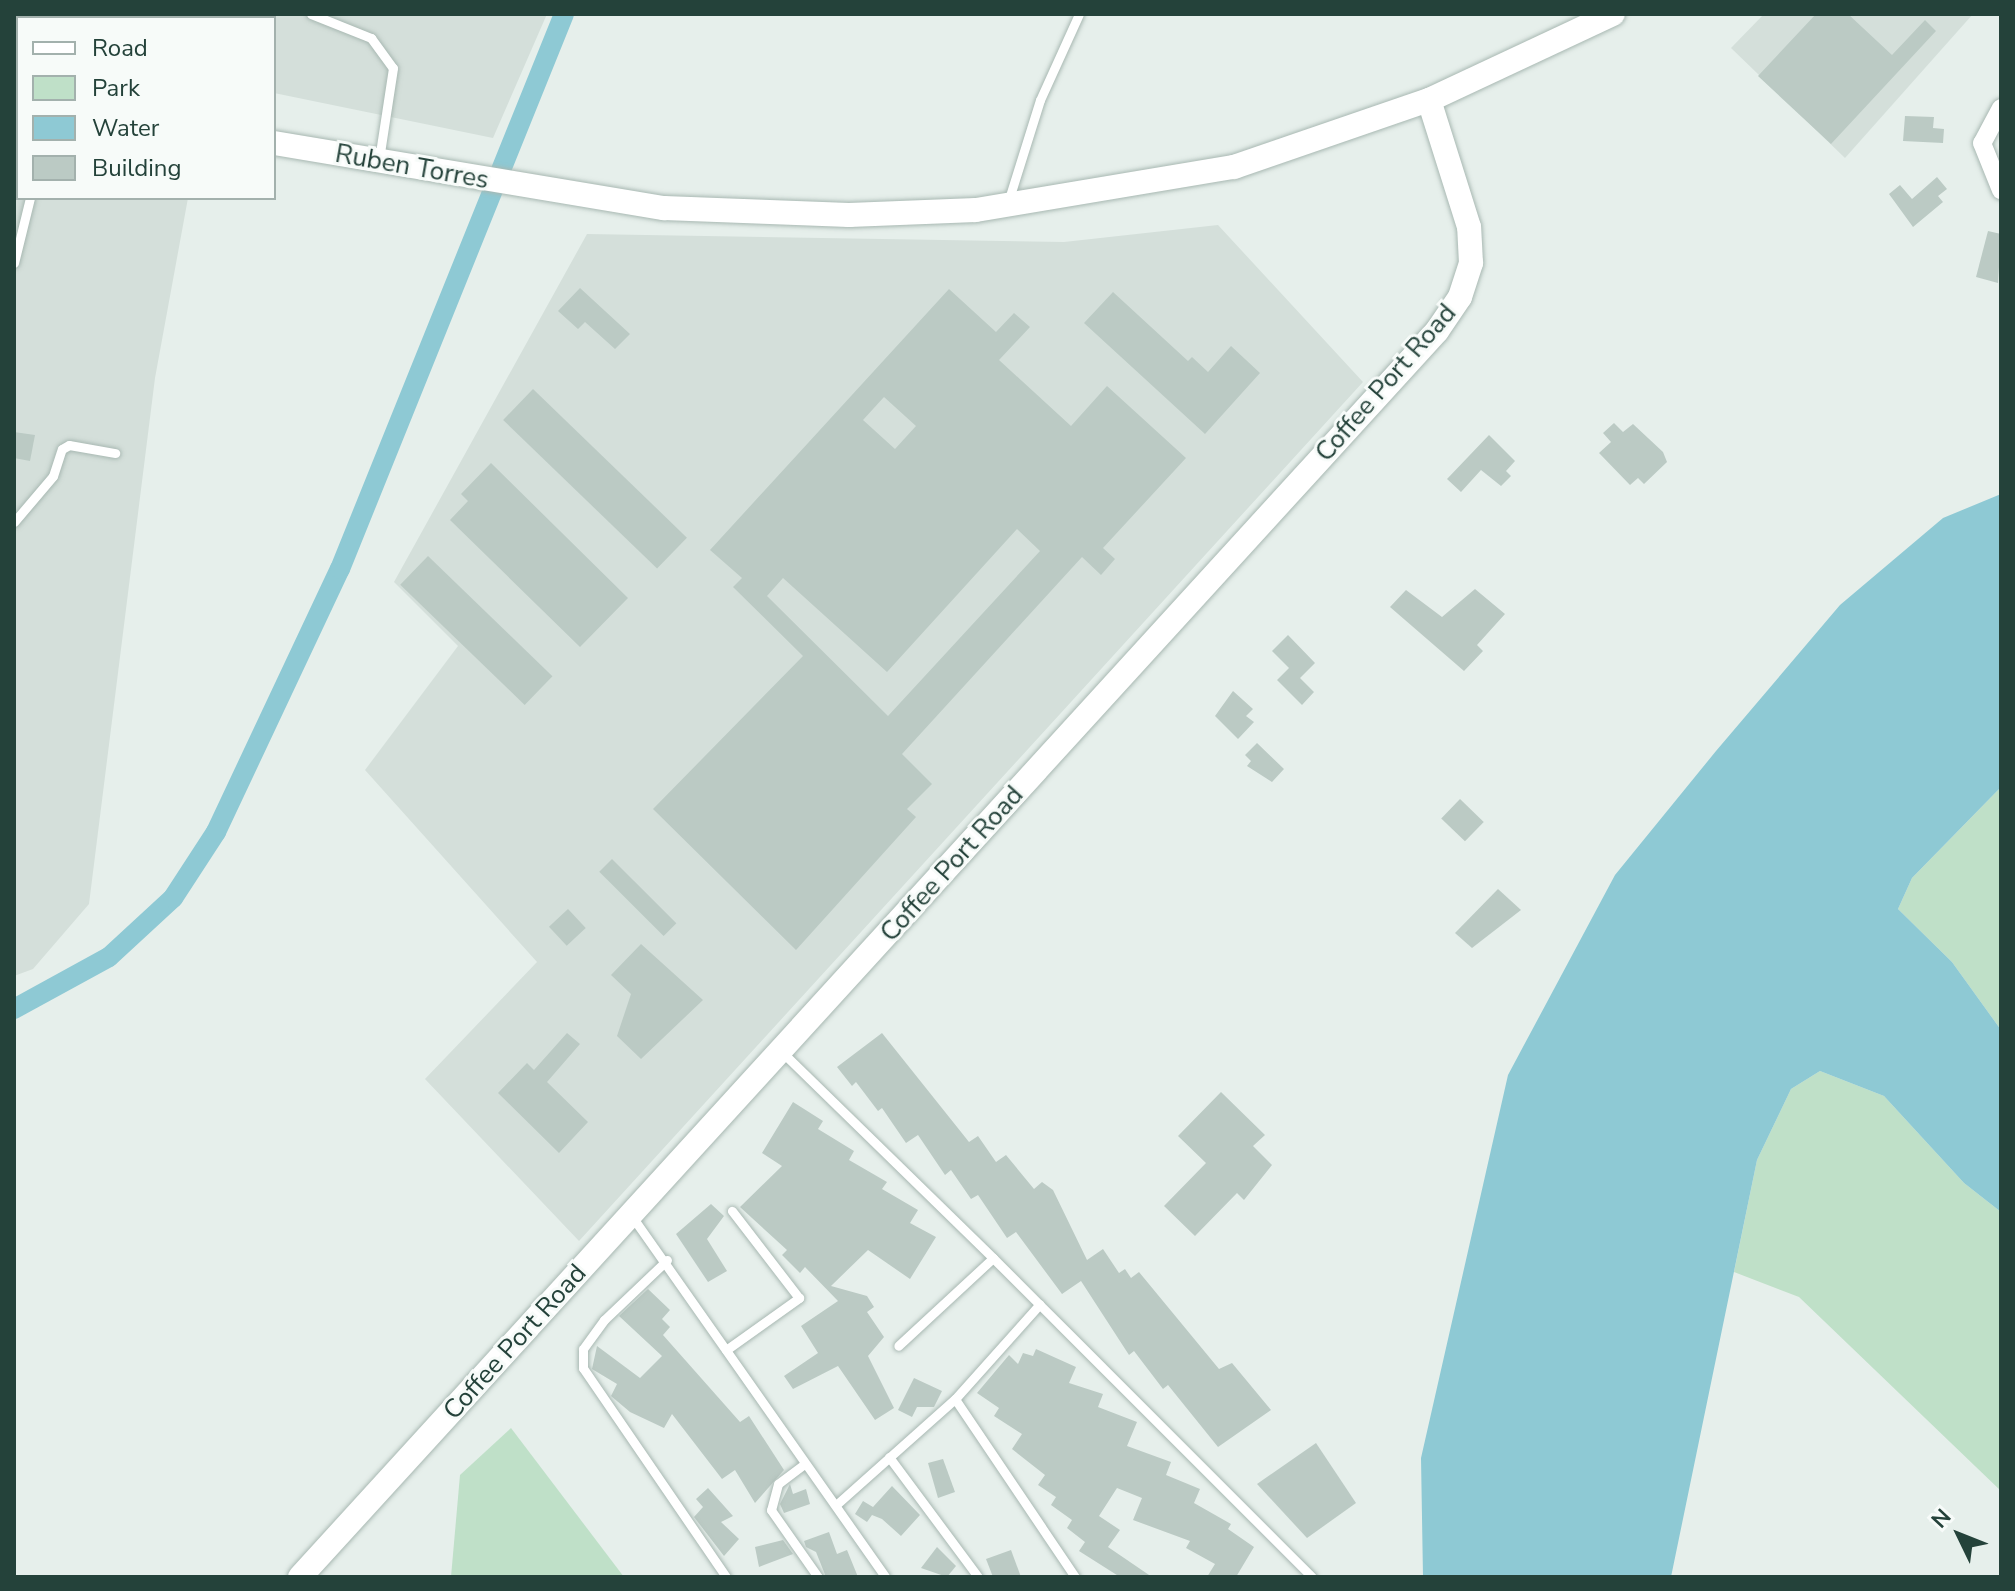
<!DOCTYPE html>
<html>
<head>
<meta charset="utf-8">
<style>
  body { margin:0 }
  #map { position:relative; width:2015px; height:1591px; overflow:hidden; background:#e6efeb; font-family:"Nunito Sans",sans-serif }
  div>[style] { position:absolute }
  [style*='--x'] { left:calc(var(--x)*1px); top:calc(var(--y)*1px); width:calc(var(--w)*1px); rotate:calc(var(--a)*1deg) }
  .built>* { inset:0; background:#d4dfda }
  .green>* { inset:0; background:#bfe0c8 }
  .water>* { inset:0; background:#8ec9d4 }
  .canal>* { height:20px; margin:-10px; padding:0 10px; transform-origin:10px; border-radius:10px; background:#8ec9d4 }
  .building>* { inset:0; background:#bbcac4; transform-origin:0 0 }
  .roads { filter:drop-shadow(0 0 2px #a8b8b2) drop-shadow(0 0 2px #a8b8b2) }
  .lane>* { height:9px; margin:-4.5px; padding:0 4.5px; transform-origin:4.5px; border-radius:4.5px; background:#fff }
  .street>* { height:18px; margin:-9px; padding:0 9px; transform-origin:9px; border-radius:9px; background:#fff }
  .secondary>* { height:24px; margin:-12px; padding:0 12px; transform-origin:12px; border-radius:12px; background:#fff }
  span { translate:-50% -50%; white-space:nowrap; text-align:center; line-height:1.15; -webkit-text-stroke:6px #f7fbf9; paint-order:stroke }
  .street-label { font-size:26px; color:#24423a }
  .frame { position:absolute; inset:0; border:16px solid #24423a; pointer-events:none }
  .legend { position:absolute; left:16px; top:16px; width:260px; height:184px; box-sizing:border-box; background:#f7fbf9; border:2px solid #a3b1ad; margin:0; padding:10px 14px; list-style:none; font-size:24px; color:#24423a }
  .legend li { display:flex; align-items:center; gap:16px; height:40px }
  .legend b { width:40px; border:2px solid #a3b1ad }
  .north { position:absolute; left:1919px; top:1495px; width:80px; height:80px; -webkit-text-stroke:6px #f7fbf9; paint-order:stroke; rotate:313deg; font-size:22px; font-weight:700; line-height:32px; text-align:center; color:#24423a }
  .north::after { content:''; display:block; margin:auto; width:28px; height:36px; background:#24423a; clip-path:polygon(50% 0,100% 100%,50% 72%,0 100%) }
</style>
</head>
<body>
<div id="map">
  <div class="built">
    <div style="clip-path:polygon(14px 14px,547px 14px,493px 138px,274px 93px,274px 18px,18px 18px,18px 198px,188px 198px,155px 378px,89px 904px,33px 969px,14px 976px)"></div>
    <div style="clip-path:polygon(1764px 14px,1973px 14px,1845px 158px,1731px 48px)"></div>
    <div style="clip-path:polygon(1218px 225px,1363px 382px,579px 1241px,425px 1079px,537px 962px,365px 770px,458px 646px,394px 582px,587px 234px,1064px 242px)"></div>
  </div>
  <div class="green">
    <div style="clip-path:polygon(2001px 787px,2001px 1030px,1952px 962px,1898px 909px,1912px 878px)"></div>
    <div style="clip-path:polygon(1820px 1071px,1884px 1096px,1964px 1183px,2001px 1212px,2001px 1491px,1799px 1297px,1734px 1272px,1757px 1160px,1791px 1089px)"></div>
    <div style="clip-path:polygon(511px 1428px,624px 1577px,451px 1577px,460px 1475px)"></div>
  </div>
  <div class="water">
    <div style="clip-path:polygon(2001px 494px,2001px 787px,1912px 878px,1898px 909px,1952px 962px,2001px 1030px,2001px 1212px,1964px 1183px,1884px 1096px,1820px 1071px,1791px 1089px,1757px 1160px,1671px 1577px,1423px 1577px,1421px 1458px,1508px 1075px,1615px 875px,1716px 751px,1840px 605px,1943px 518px)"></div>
  </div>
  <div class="canal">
    <div style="--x:14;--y:1009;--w:108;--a:-28.7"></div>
    <div style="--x:109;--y:957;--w:87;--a:-42.7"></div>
    <div style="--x:173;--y:898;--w:79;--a:-56.9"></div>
    <div style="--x:216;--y:832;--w:291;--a:-64.8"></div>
    <div style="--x:340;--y:569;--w:598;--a:-68.02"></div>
  </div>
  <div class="building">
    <div style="clip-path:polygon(1816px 14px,1848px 14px,1892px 55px,1925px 20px,1936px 31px,1831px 144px,1758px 76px)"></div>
    <div style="clip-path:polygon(1905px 116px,1934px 117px,1933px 128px,1944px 129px,1943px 143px,1903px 141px)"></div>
    <div style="clip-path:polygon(1937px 177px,1947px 189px,1938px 196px,1943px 202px,1913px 227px,1889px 194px,1900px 185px,1912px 199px)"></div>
    <div style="clip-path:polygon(1988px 231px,2001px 234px,1998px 283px,1976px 277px)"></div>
    <div style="clip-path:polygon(580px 288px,630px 334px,615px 349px,585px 322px,578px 329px,558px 311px)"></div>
    <div style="clip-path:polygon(evenodd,949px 289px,996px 332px,1014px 313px,1030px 327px,999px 360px,1071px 426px,1107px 386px,1186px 458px,1103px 548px,1115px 559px,1101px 575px,1082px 557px,902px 754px,932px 784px,907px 809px,916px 817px,796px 950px,653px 809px,803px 656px,733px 587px,742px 578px,710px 550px,949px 289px,884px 397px,916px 426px,895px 449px,863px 420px,884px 397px,949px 289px,1017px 529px,1040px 551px,888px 716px,767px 596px,783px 578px,887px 672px,1017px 529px)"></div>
    <div style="clip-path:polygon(1113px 292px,1188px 361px,1192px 357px,1208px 372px,1231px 346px,1260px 373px,1205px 434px,1084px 323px)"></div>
    <div style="left:533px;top:389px;width:214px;height:43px;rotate:44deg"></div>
    <div style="clip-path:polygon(1614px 423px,1623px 432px,1633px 424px,1663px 452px,1667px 462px,1644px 484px,1638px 478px,1630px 485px,1599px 453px,1611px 442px,1603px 433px)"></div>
    <div style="clip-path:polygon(14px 432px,35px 435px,30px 461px,14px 458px)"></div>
    <div style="clip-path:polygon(1489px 435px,1515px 461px,1506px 471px,1511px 476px,1501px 486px,1481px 470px,1461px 492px,1447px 479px)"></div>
    <div style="clip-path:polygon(491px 463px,628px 598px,580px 647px,450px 520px,468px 501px,461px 494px)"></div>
    <div style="left:428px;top:556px;width:173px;height:40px;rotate:44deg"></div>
    <div style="clip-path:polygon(1475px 589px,1505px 614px,1477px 645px,1483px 651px,1464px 671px,1390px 607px,1406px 590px,1442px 617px)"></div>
    <div style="clip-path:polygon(1288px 635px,1315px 663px,1300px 678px,1314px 692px,1302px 705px,1277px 680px,1289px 668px,1272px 651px)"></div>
    <div style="clip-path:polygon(1233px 691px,1253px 709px,1246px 716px,1254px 722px,1238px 739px,1215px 716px)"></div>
    <div style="clip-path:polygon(1257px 743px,1284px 769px,1272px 782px,1247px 766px,1251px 761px,1245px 755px)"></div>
    <div style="left:1460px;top:799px;width:33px;height:27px;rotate:44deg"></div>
    <div style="left:612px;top:859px;width:91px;height:18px;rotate:45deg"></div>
    <div style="clip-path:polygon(1498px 889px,1521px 910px,1472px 948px,1455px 933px)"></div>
    <div style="left:568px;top:909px;width:26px;height:26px;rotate:47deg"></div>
    <div style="clip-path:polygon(641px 944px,703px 1000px,641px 1059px,617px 1036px,631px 994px,611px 975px)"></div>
    <div style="clip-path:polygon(567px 1033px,580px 1044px,547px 1082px,588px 1122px,559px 1153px,498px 1093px,527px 1063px,534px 1070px)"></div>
    <div style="clip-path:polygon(882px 1033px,969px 1142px,978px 1136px,996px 1162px,1006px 1155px,1034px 1189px,1042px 1182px,1053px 1190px,1087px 1260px,1103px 1249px,1119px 1273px,1125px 1269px,1131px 1278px,1139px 1272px,1219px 1369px,1232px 1363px,1271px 1410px,1218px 1447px,1168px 1385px,1163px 1389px,1134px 1351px,1129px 1355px,1081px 1281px,1062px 1294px,1016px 1232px,1007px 1238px,978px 1195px,971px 1199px,951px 1170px,945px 1175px,918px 1135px,906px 1143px,882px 1108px,878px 1111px,856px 1082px,852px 1086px,837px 1067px)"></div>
    <div style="clip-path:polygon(1221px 1092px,1265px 1135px,1253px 1146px,1272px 1165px,1244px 1200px,1237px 1193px,1195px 1236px,1164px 1206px,1206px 1163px,1178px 1136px)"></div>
    <div style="clip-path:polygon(793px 1102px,823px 1121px,818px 1129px,854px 1151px,849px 1160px,887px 1182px,882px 1189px,918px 1210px,910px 1223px,936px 1237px,910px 1279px,868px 1250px,831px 1286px,867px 1296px,874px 1307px,867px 1312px,884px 1337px,868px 1356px,894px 1408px,875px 1420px,838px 1366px,793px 1389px,784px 1376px,818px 1353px,801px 1326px,838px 1301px,805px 1267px,800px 1273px,782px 1255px,787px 1250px,740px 1207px,782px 1166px,762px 1153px)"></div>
    <div style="clip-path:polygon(711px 1204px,724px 1216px,707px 1239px,727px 1271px,708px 1282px,676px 1234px)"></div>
    <div style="clip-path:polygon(648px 1289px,670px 1310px,662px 1319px,670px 1327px,663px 1335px,740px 1422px,749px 1416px,784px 1470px,755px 1503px,735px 1470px,722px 1479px,672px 1414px,664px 1428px,630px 1412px,611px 1396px,617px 1384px,592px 1369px,597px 1346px,640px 1378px,662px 1356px,619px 1316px)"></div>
    <div style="clip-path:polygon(1036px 1349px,1076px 1367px,1069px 1383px,1103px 1394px,1098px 1407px,1137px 1422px,1127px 1446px,1171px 1462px,1166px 1475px,1200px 1489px,1194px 1503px,1231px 1524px,1228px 1529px,1254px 1547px,1236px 1577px,1207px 1577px,1215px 1564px,1186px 1548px,1190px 1541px,1133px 1520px,1142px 1498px,1117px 1488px,1099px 1516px,1120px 1530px,1108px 1547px,1152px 1577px,1120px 1577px,1079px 1551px,1085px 1542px,1067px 1528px,1072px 1520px,1051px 1505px,1056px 1497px,1038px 1485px,1045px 1475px,1012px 1449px,1022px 1434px,994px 1416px,999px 1408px,977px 1393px,1009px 1355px,1018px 1364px,1023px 1353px,1033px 1356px)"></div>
    <div style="clip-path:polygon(914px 1378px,942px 1391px,934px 1407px,917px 1407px,912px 1417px,898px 1410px)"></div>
    <div style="clip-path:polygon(1316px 1443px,1356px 1503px,1307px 1538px,1257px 1484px)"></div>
    <div style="clip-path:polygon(943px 1459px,955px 1492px,938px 1498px,928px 1463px)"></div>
    <div style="clip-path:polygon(790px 1484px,793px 1494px,806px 1489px,810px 1504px,784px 1513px,780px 1504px)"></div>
    <div style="clip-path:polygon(892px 1486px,920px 1515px,901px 1536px,882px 1519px,872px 1515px,867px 1522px,855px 1514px,863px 1501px,873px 1507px)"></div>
    <div style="clip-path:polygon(708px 1488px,733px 1516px,721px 1522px,739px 1539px,724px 1556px,694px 1517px,703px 1507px,696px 1499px)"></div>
    <div style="clip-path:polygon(829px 1532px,837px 1554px,847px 1550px,858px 1577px,826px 1577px,816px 1552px,806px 1547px,804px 1541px)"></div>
    <div style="clip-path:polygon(783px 1540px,793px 1554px,759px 1567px,755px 1547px)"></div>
    <div style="clip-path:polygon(937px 1547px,956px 1566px,947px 1577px,921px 1568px)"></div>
    <div style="clip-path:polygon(1011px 1550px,1021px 1577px,993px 1577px,986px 1559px)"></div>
  </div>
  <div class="roads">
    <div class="lane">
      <div style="--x:311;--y:14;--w:65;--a:21.8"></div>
      <div style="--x:371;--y:38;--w:37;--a:54"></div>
      <div style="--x:393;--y:68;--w:92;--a:98.7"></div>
      <div style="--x:62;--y:18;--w:4;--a:-76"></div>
      <div style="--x:14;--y:146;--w:4;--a:14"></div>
      <div style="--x:1008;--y:202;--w:107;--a:-72.6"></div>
      <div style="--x:1040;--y:100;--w:94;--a:-65.6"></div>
      <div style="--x:14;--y:263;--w:67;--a:-76.2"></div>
      <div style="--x:14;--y:522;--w:60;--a:-49.7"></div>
      <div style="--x:53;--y:476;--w:28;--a:-72"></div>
      <div style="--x:62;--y:449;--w:8;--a:-30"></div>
      <div style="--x:69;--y:445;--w:47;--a:9.9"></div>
      <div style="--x:781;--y:1051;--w:296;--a:44.3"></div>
      <div style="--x:993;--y:1258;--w:129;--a:137.2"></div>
      <div style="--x:631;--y:1215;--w:442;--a:54.9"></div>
      <div style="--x:993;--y:1258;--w:451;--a:45"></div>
      <div style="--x:667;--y:1260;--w:87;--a:136.4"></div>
      <div style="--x:604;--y:1320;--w:36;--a:126"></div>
      <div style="--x:583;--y:1349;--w:19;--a:90"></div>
      <div style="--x:583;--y:1368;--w:253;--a:55.6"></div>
      <div style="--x:726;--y:1350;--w:90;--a:-35.5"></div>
      <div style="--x:799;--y:1298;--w:110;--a:-127.6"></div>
      <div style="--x:955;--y:1399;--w:127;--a:-48.2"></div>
      <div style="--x:889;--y:1457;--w:149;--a:53.4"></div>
      <div style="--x:803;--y:1465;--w:31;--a:143"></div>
      <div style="--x:778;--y:1484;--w:27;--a:105"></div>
      <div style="--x:771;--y:1510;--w:82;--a:55"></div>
      <div style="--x:837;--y:1504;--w:158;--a:-41.7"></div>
      <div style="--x:955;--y:1399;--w:215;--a:56"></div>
    </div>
    <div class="street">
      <div style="--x:2001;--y:108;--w:40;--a:118"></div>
      <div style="--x:1982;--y:143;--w:51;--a:68"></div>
    </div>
    <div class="secondary">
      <div style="--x:14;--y:100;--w:4;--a:14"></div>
      <div style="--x:274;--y:143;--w:395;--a:9.5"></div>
      <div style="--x:664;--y:208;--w:185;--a:2.2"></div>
      <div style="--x:849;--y:215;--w:127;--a:-2.3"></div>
      <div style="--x:976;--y:210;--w:262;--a:-9.5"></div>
      <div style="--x:1234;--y:167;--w:206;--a:-19"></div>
      <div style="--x:1429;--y:100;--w:203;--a:-25.1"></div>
      <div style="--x:300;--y:1577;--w:1687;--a:-47.62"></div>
      <div style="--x:1437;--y:331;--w:41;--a:-55.9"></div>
      <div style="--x:1460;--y:297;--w:36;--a:-72"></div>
      <div style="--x:1471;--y:263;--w:36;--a:-93"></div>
      <div style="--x:1469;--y:227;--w:133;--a:-107.5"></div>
    </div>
  </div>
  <div class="street-label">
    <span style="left:412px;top:167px;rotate:10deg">Ruben Torres</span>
    <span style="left:1386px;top:383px;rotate:-49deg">Coffee Port Road</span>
    <span style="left:952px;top:864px;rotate:-48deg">Coffee Port Road</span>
    <span style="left:515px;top:1342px;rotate:-48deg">Coffee Port Road</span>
  </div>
  <div class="frame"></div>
  <ul class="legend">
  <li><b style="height:10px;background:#fff"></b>Road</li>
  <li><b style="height:22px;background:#bfe0c8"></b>Park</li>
  <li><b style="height:22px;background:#8ec9d4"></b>Water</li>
  <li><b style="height:22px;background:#bbcac4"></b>Building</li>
  </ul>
  <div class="north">N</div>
</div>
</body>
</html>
